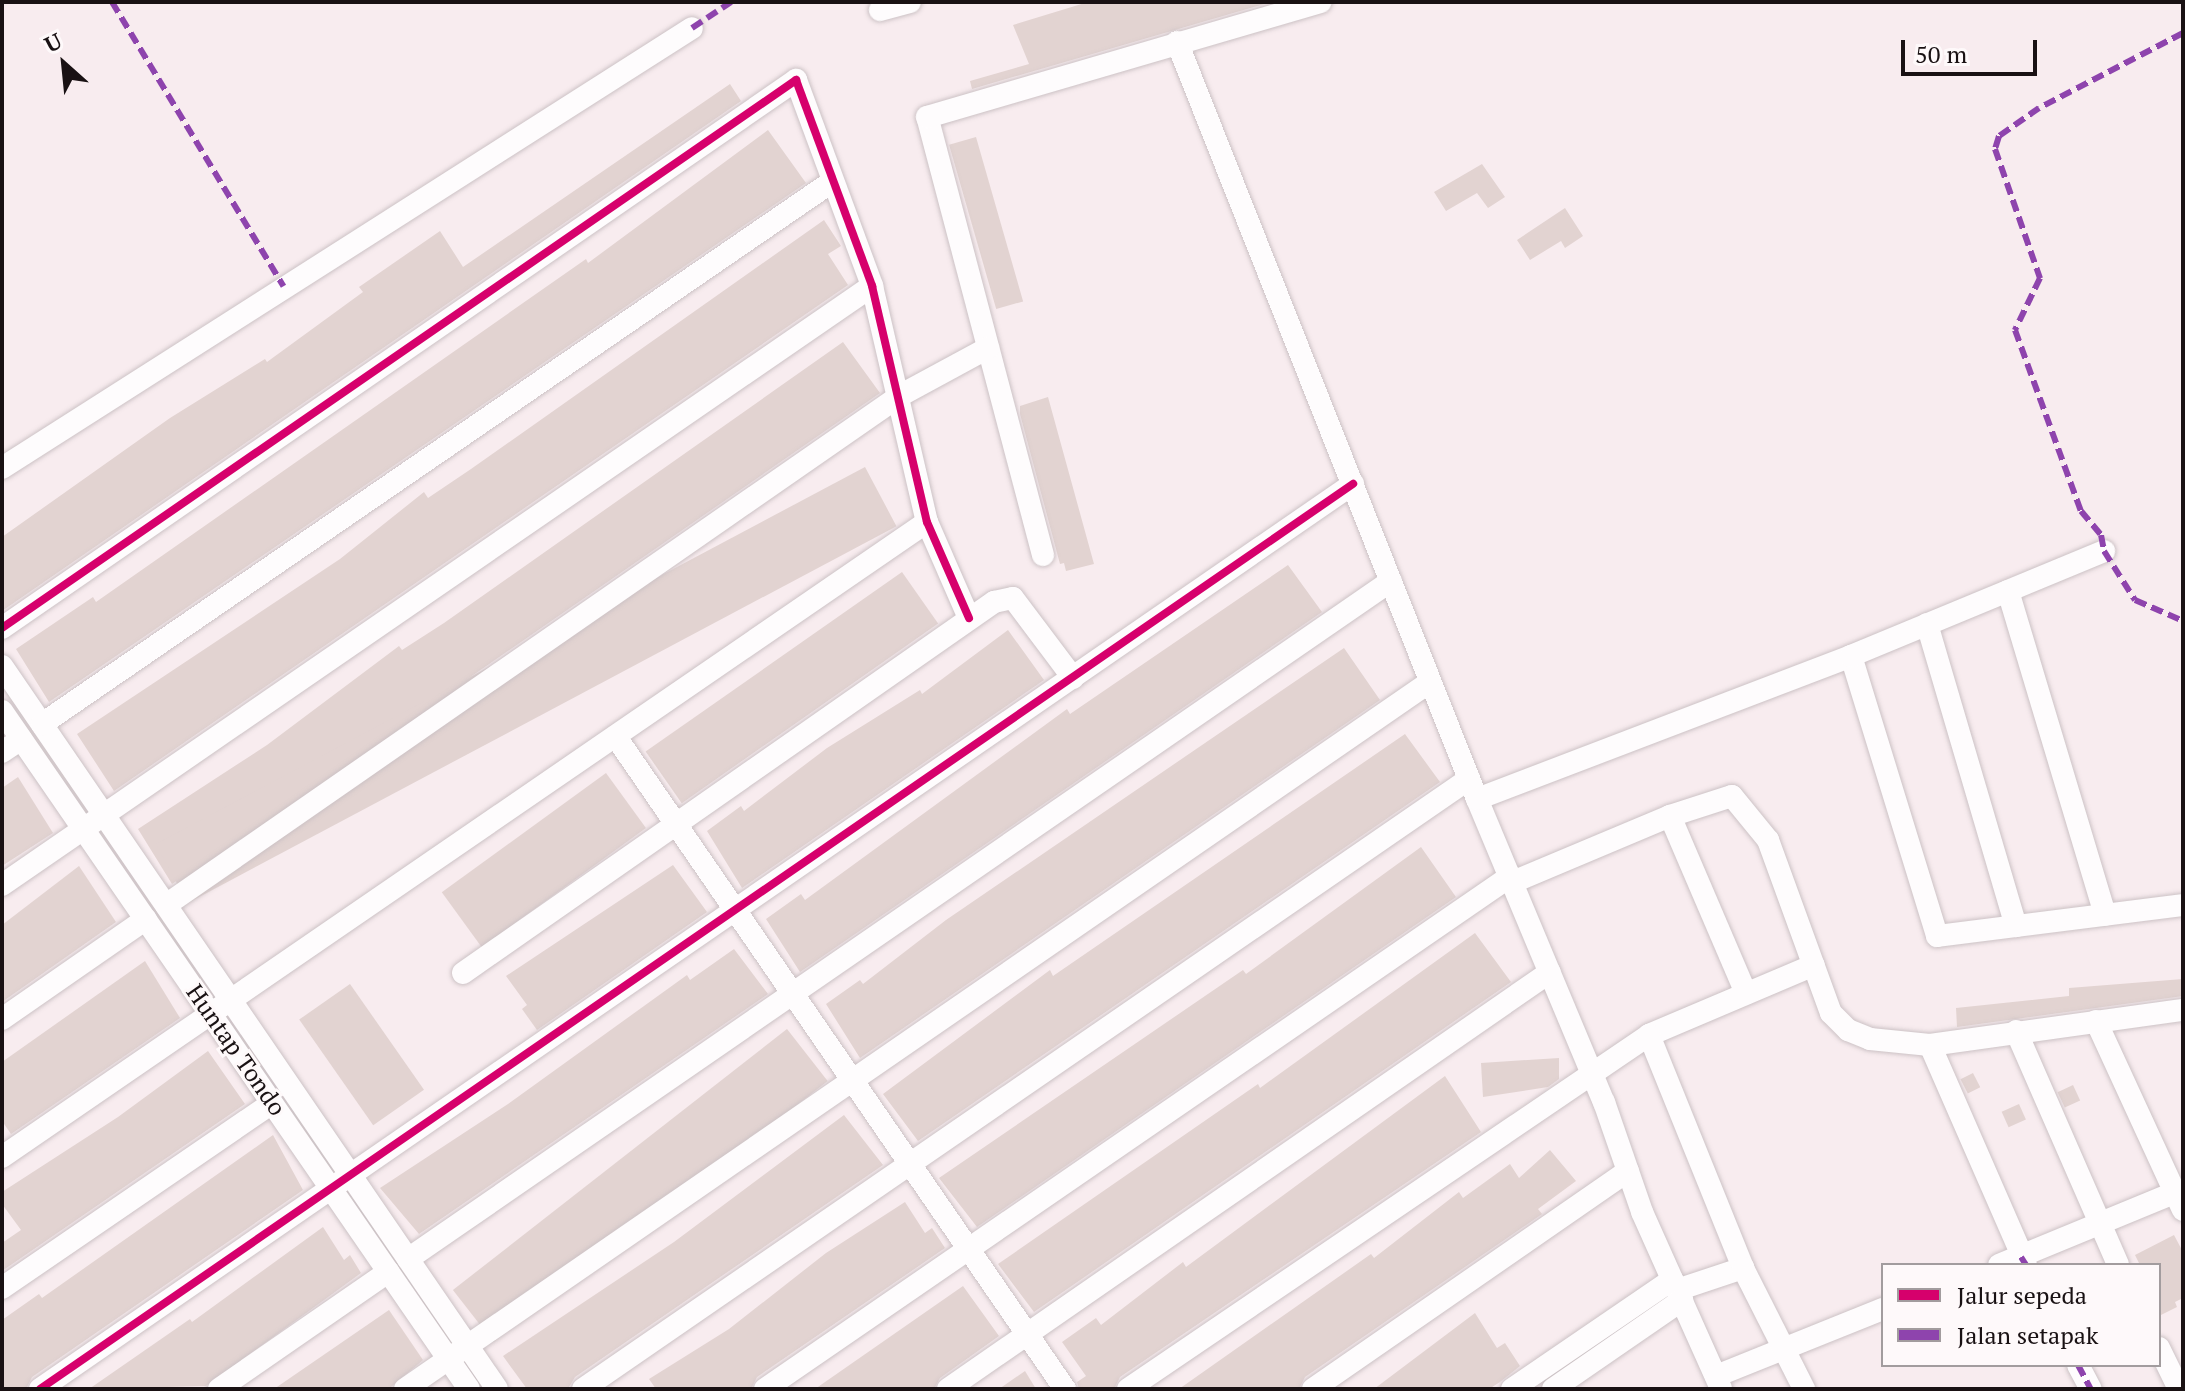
<!DOCTYPE html>
<html>
<head>
<meta charset="utf-8">
<style>
  body { margin:0 }
  #map { position:relative; width:2185px; height:1391px; overflow:hidden; background:#f8ecef; font-family:"PT Serif",serif }
  div>[style] { position:absolute }
  [style*='--x'] { left:calc(var(--x)*1px); top:calc(var(--y)*1px); width:calc(var(--w)*1px); rotate:calc(var(--a)*1deg) }
  .building>* { inset:0; background:#e2d3d1; transform-origin:0 0 }
  .roads { filter:drop-shadow(0 0 2px #ccc2c5) drop-shadow(0 0 2px #ccc2c5) }
  .street>* { height:22px; margin:-11px; padding:0 11px; transform-origin:11px; border-radius:11px; background:#fefcfd }
  .quiet>* { height:6px; margin-top:-3px; transform-origin:0; background:repeating-linear-gradient(90deg,#8e44ad 0 12px,transparent 0 18px) }
  .cycleway>* { height:8px; margin:-4px; padding:0 4px; transform-origin:4px; border-radius:4px; background:#d6006c }
  span { translate:-50% -50%; white-space:nowrap; text-align:center; line-height:1.15; -webkit-text-stroke:6px #fef9fa; paint-order:stroke }
  .street-label { font-size:24px; color:#191113 }
  .frame { position:absolute; inset:0; border:4px solid #191113; pointer-events:none }
  .legend { position:absolute; left:1881px; top:1263px; width:280px; height:104px; box-sizing:border-box; background:#fef9fa; border:2px solid #a29c9e; margin:0; padding:10px 14px; list-style:none; font-size:24px; color:#191113 }
  .legend li { display:flex; align-items:center; gap:16px; height:40px }
  .legend b { width:40px; border:2px solid #a29c9e }
  .north { position:absolute; left:24px; top:24px; width:80px; height:80px; -webkit-text-stroke:6px #fef9fa; paint-order:stroke; rotate:333deg; font-size:22px; font-weight:700; line-height:32px; text-align:center; color:#191113 }
  .north::after { content:''; display:block; margin:auto; width:28px; height:36px; background:#191113; clip-path:polygon(50% 0,100% 100%,50% 72%,0 100%) }
  .scale { position:absolute; left:1901px; top:40px; width:136px; height:36px; box-sizing:border-box; border:4px solid #191113; border-top:0; padding-left:10px; font-size:24px; line-height:28px; white-space:nowrap; color:#191113; -webkit-text-stroke:6px #fef9fa; paint-order:stroke }
</style>
</head>
<body>
<div id="map">
  <div class="building">
    <div style="clip-path:polygon(1088px 2px,1271px 2px,972px 89px,970px 81px,1029px 64px,1013px 25px)"></div>
    <div style="clip-path:polygon(730px 84px,741px 101px,2px 611px,2px 537px,170px 418px,265px 359px,267px 362px,363px 292px,359px 287px,440px 231px,463px 267px)"></div>
    <div style="clip-path:polygon(768px 130px,806px 183px,49px 702px,16px 649px,93px 597px,96px 602px,586px 259px,588px 263px)"></div>
    <div style="left:976px;top:137px;width:171px;height:28px;rotate:74deg"></div>
    <div style="clip-path:polygon(1482px 164px,1505px 197px,1488px 208px,1477px 193px,1446px 211px,1434px 192px)"></div>
    <div style="clip-path:polygon(1565px 208px,1583px 236px,1565px 248px,1561px 241px,1530px 260px,1517px 240px)"></div>
    <div style="clip-path:polygon(824px 220px,841px 246px,828px 254px,848px 285px,114px 791px,77px 734px,340px 559px,424px 492px,428px 498px,471px 469px)"></div>
    <div style="clip-path:polygon(843px 342px,880px 393px,172px 884px,138px 829px,267px 745px,399px 646px,402px 650px,444px 623px)"></div>
    <div style="clip-path:polygon(1048px 397px,1094px 564px,1066px 571px,1064px 563px,1060px 564px,1020px 414px,1020px 406px)"></div>
    <div style="left:865px;top:467px;width:67px;height:803px;rotate:62deg"></div>
    <div style="clip-path:polygon(1288px 565px,1322px 612px,800px 972px,766px 919px,801px 894px,805px 900px,1067px 709px,1070px 714px)"></div>
    <div style="left:902px;top:572px;width:63px;height:313px;rotate:55deg"></div>
    <div style="clip-path:polygon(1008px 630px,1044px 680px,742px 888px,707px 831px,741px 806px,744px 811px,827px 748px,920px 690px,922px 694px)"></div>
    <div style="clip-path:polygon(1344px 648px,1380px 700px,860px 1058px,826px 1004px,860px 980px,863px 984px,946px 920px)"></div>
    <div style="clip-path:polygon(1405px 734px,1440px 782px,918px 1141px,883px 1094px,1050px 970px,1053px 976px)"></div>
    <div style="left:606px;top:773px;width:68px;height:203px;rotate:54deg"></div>
    <div style="clip-path:polygon(18px 777px,53px 833px,2px 866px,2px 788px)"></div>
    <div style="clip-path:polygon(1421px 847px,1456px 897px,977px 1227px,939px 1178px,1243px 970px,1246px 974px)"></div>
    <div style="clip-path:polygon(673px 865px,707px 912px,537px 1030px,522px 1009px,527px 1005px,506px 976px)"></div>
    <div style="clip-path:polygon(79px 866px,116px 922px,2px 1002px,2px 925px)"></div>
    <div style="clip-path:polygon(1475px 933px,1511px 982px,1034px 1312px,998px 1264px,1258px 1084px,1260px 1088px)"></div>
    <div style="clip-path:polygon(734px 949px,768px 994px,419px 1234px,380px 1188px,508px 1104px,687px 975px,690px 980px)"></div>
    <div style="clip-path:polygon(145px 961px,180px 1018px,11px 1134px,2px 1121px,2px 1062px)"></div>
    <div style="clip-path:polygon(2183px 979px,2183px 996px,1957px 1027px,1956px 1008px,2069px 996px,2069px 988px)"></div>
    <div style="left:350px;top:984px;width:129px;height:62px;rotate:55deg"></div>
    <div style="left:787px;top:1029px;width:66px;height:424px;rotate:52deg"></div>
    <div style="clip-path:polygon(208px 1051px,245px 1104px,2px 1271px,2px 1243px,21px 1230px,2px 1204px,2px 1192px,118px 1117px)"></div>
    <div style="clip-path:polygon(1559px 1058px,1559px 1079px,1548px 1087px,1483px 1097px,1481px 1063px)"></div>
    <div style="left:1973px;top:1073px;width:16px;height:14px;rotate:63deg"></div>
    <div style="clip-path:polygon(1445px 1076px,1481px 1132px,1120px 1377px,1114px 1389px,1079px 1389px,1077px 1382px,1086px 1376px,1062px 1342px,1096px 1318px,1101px 1325px,1183px 1262px,1186px 1267px)"></div>
    <div style="left:2073px;top:1085px;width:17px;height:17px;rotate:65deg"></div>
    <div style="left:2019px;top:1104px;width:17px;height:19px;rotate:66deg"></div>
    <div style="clip-path:polygon(844px 1115px,883px 1165px,575px 1377px,569px 1387px,527px 1389px,503px 1356px,674px 1242px)"></div>
    <div style="clip-path:polygon(273px 1135px,303px 1190px,32px 1377px,26px 1389px,2px 1389px,2px 1320px,39px 1294px,42px 1298px)"></div>
    <div style="clip-path:polygon(1550px 1150px,1576px 1181px,1538px 1209px,1542px 1214px,1305px 1377px,1299px 1389px,1179px 1389px,1371px 1254px,1374px 1258px,1459px 1192px,1463px 1198px,1510px 1164px,1519px 1178px)"></div>
    <div style="clip-path:polygon(905px 1202px,925px 1233px,932px 1228px,945px 1248px,757px 1377px,751px 1389px,656px 1389px,649px 1379px,729px 1329px,826px 1253px)"></div>
    <div style="clip-path:polygon(323px 1227px,344px 1260px,350px 1255px,361px 1273px,206px 1386px,89px 1389px,190px 1319px,192px 1322px)"></div>
    <div style="clip-path:polygon(2174px 1235px,2183px 1252px,2183px 1298px,2175px 1302px,2177px 1307px,2159px 1316px,2159px 1265px,2140px 1265px,2135px 1255px)"></div>
    <div style="clip-path:polygon(963px 1286px,999px 1336px,940px 1378px,934px 1389px,815px 1389px)"></div>
    <div style="clip-path:polygon(389px 1310px,423px 1360px,391px 1387px,274px 1389px)"></div>
    <div style="clip-path:polygon(1475px 1313px,1497px 1348px,1505px 1343px,1520px 1366px,1500px 1382px,1489px 1389px,1374px 1389px)"></div>
    <div style="clip-path:polygon(1025px 1371px,1036px 1389px,999px 1389px)"></div>
  </div>
  <div class="roads">
    <div class="street">
      <div style="--x:880;--y:10;--w:31;--a:-15"></div>
      <div style="--x:1177;--y:42;--w:814;--a:68.38"></div>
      <div style="--x:1477;--y:799;--w:329;--a:67.3"></div>
      <div style="--x:1604;--y:1102;--w:116;--a:70.9"></div>
      <div style="--x:1642;--y:1212;--w:194;--a:65.9"></div>
      <div style="--x:2;--y:468;--w:818;--a:-32.52"></div>
      <div style="--x:1043;--y:555;--w:453;--a:-104.8"></div>
      <div style="--x:927;--y:117;--w:410;--a:-16.3"></div>
      <div style="--x:2008;--y:591;--w:338;--a:73.3"></div>
      <div style="--x:1927;--y:624;--w:315;--a:73.6"></div>
      <div style="--x:2;--y:628;--w:965;--a:-34.61"></div>
      <div style="--x:796;--y:80;--w:220;--a:69.7"></div>
      <div style="--x:872;--y:286;--w:242;--a:76.9"></div>
      <div style="--x:927;--y:522;--w:105;--a:66.4"></div>
      <div style="--x:1851;--y:656;--w:293;--a:72.9"></div>
      <div style="--x:1937;--y:936;--w:248;--a:-7.2"></div>
      <div style="--x:2;--y:666;--w:876;--a:55.6"></div>
      <div style="--x:2;--y:711;--w:823;--a:55.44"></div>
      <div style="--x:42;--y:724;--w:959;--a:-34.47"></div>
      <div style="--x:616;--y:737;--w:792;--a:55.45"></div>
      <div style="--x:2;--y:752;--w:23;--a:-34"></div>
      <div style="--x:1477;--y:799;--w:400;--a:-20.9"></div>
      <div style="--x:1851;--y:656;--w:274;--a:-22.5"></div>
      <div style="--x:1670;--y:816;--w:193;--a:66.8"></div>
      <div style="--x:1513;--y:882;--w:170;--a:-22.8"></div>
      <div style="--x:1670;--y:816;--w:65;--a:-17.9"></div>
      <div style="--x:1732;--y:796;--w:57;--a:50.7"></div>
      <div style="--x:1768;--y:840;--w:184;--a:70"></div>
      <div style="--x:1831;--y:1013;--w:24;--a:45"></div>
      <div style="--x:1848;--y:1030;--w:24;--a:22"></div>
      <div style="--x:1870;--y:1039;--w:60;--a:5.7"></div>
      <div style="--x:1930;--y:1045;--w:255;--a:-7.9"></div>
      <div style="--x:2;--y:885;--w:1056;--a:-34.55"></div>
      <div style="--x:166;--y:905;--w:895;--a:-34.76"></div>
      <div style="--x:901;--y:395;--w:99;--a:-28.4"></div>
      <div style="--x:463;--y:973;--w:648;--a:-34.94"></div>
      <div style="--x:994;--y:602;--w:19;--a:-12"></div>
      <div style="--x:1013;--y:598;--w:100;--a:53.1"></div>
      <div style="--x:2;--y:1019;--w:175;--a:-34.8"></div>
      <div style="--x:2096;--y:1021;--w:208;--a:65.3"></div>
      <div style="--x:2016;--y:1031;--w:255;--a:66.4"></div>
      <div style="--x:1649;--y:1035;--w:179;--a:-23"></div>
      <div style="--x:1930;--y:1045;--w:240;--a:66.4"></div>
      <div style="--x:2;--y:1157;--w:1122;--a:-34.47"></div>
      <div style="--x:408;--y:1259;--w:1194;--a:-34.6"></div>
      <div style="--x:1999;--y:1265;--w:189;--a:-22.4"></div>
      <div style="--x:2;--y:1288;--w:327;--a:-34.4"></div>
      <div style="--x:1677;--y:1290;--w:70;--a:-18.4"></div>
      <div style="--x:2159;--y:1348;--w:46;--a:64"></div>
      <div style="--x:2078;--y:1365;--w:27;--a:62"></div>
      <div style="--x:1716;--y:1376;--w:180;--a:-21.9"></div>
      <div style="--x:40;--y:1389;--w:1595;--a:-34.58"></div>
      <div style="--x:219;--y:1389;--w:206;--a:-34.7"></div>
      <div style="--x:405;--y:1389;--w:1245;--a:-34.6"></div>
      <div style="--x:583;--y:1389;--w:1076;--a:-34.55"></div>
      <div style="--x:765;--y:1389;--w:905;--a:-34.52"></div>
      <div style="--x:948;--y:1389;--w:732;--a:-34.71"></div>
      <div style="--x:1128;--y:1389;--w:630;--a:-34.19"></div>
      <div style="--x:1649;--y:1035;--w:251;--a:68"></div>
      <div style="--x:1743;--y:1268;--w:136;--a:63.2"></div>
      <div style="--x:1313;--y:1389;--w:383;--a:-34.7"></div>
      <div style="--x:1512;--y:1389;--w:194;--a:-34.3"></div>
      <div style="--x:1553;--y:1389;--w:157;--a:-34.6"></div>
    </div>
  </div>
  <div class="quiet">
    <div style="--x:112;--y:2;--w:332;--a:58.9"></div>
    <div style="--x:692;--y:28;--w:47;--a:-33.7"></div>
    <div style="--x:2183;--y:33;--w:162;--a:152.5"></div>
    <div style="--x:2039;--y:108;--w:49;--a:145"></div>
    <div style="--x:1999;--y:136;--w:14;--a:107"></div>
    <div style="--x:1995;--y:149;--w:137;--a:70.8"></div>
    <div style="--x:2040;--y:278;--w:58;--a:115.7"></div>
    <div style="--x:2015;--y:330;--w:193;--a:70"></div>
    <div style="--x:2081;--y:511;--w:31;--a:50"></div>
    <div style="--x:2101;--y:535;--w:16;--a:79"></div>
    <div style="--x:2104;--y:551;--w:58;--a:57.7"></div>
    <div style="--x:2135;--y:600;--w:52;--a:23.6"></div>
    <div style="--x:2021;--y:1257;--w:9;--a:58"></div>
    <div style="--x:2078;--y:1365;--w:27;--a:62"></div>
  </div>
  <div class="cycleway">
    <div style="--x:2;--y:628;--w:965;--a:-34.61"></div>
    <div style="--x:796;--y:80;--w:220;--a:69.7"></div>
    <div style="--x:872;--y:286;--w:242;--a:76.9"></div>
    <div style="--x:927;--y:522;--w:105;--a:66.4"></div>
    <div style="--x:40;--y:1389;--w:1595;--a:-34.58"></div>
  </div>
  <div class="street-label">
    <span style="left:236px;top:1050px;rotate:55deg">Huntap Tondo</span>
  </div>
  <div class="frame"></div>
  <ul class="legend">
  <li><b style="height:10px;background:#d6006c"></b>Jalur sepeda</li>
  <li><b style="height:10px;background:#8e44ad"></b>Jalan setapak</li>
  </ul>
  <div class="north">U</div>
  <div class="scale">50 m</div>
</div>
</body>
</html>
